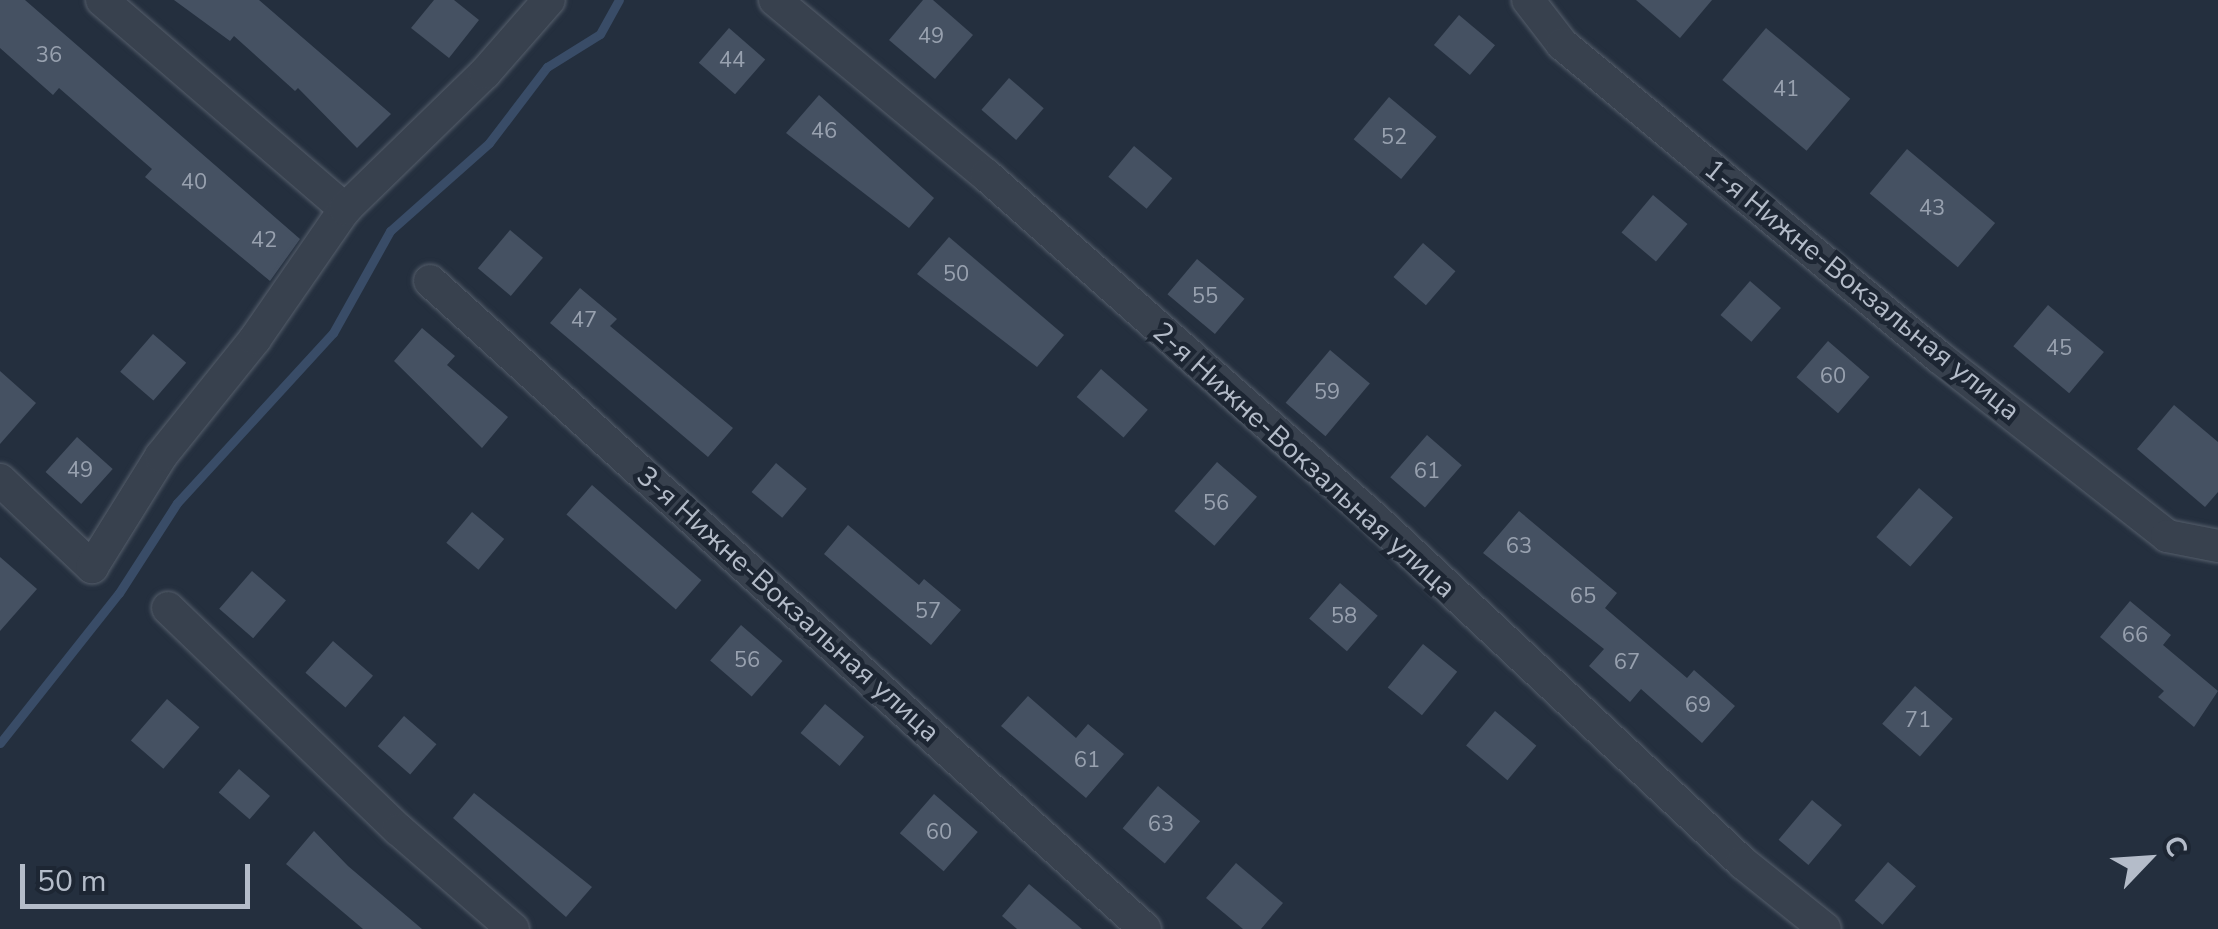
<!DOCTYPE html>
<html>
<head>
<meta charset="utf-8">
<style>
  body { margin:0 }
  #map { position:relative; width:2218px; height:929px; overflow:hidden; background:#242f3e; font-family:"Nunito Sans",sans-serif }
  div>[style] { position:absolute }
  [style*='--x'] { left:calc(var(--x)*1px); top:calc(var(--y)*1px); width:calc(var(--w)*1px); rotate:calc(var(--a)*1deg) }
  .stream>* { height:9px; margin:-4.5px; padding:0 4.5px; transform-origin:4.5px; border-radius:4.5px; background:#394c67 }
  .building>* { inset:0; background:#455162; transform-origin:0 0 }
  .roads { filter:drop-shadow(0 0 2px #565f6c) drop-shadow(0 0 2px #565f6c) }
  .street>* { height:32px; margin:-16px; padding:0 16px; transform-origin:16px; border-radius:16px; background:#38414e }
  span { translate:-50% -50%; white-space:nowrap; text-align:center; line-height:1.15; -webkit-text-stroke:9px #1d2633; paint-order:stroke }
  .number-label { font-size:22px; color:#98a1af }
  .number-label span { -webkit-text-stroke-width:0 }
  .street-label { font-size:28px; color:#b4bcc9 }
  .north { position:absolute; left:2098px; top:809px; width:100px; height:100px; -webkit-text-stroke:8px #1d2633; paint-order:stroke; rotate:65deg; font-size:28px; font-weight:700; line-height:40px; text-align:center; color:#b4bcc9 }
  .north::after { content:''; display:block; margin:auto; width:35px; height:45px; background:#b4bcc9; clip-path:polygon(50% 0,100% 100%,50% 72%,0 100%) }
  .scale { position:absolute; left:20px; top:864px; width:230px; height:45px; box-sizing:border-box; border:5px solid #b4bcc9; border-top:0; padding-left:12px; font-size:30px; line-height:35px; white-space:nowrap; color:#b4bcc9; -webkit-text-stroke:8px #1d2633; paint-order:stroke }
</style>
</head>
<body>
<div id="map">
  <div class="stream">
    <div style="--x:0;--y:743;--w:191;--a:-51.6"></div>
    <div style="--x:119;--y:593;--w:107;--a:-57.2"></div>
    <div style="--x:177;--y:503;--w:231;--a:-47.5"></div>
    <div style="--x:333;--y:333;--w:117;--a:-60.8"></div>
    <div style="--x:390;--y:231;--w:132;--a:-41.6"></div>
    <div style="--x:489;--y:143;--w:96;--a:-52.7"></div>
    <div style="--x:547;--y:67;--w:62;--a:-31.9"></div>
    <div style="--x:600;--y:34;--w:39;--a:-61"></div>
  </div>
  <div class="building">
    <div style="clip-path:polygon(0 0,25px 0,300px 239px,270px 281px,145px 177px,152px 169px,59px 88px,53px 95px,0 48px)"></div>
    <div style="clip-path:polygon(174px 0,259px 0,391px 114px,357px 148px,298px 88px,295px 91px,234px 36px,230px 41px)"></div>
    <div style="clip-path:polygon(434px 0,454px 0,479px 20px,449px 58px,411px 28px)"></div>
    <div style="clip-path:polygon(923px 0,933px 0,973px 35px,935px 79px,889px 40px)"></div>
    <div style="clip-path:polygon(1636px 0,1712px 0,1680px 38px)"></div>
    <div style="left:1459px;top:15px;width:47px;height:39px;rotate:40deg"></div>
    <div style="left:729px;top:28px;width:48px;height:46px;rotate:41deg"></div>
    <div style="left:1766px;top:28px;width:110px;height:68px;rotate:40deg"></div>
    <div style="left:1009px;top:78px;width:46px;height:42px;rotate:41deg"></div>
    <div style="clip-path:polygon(819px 95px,934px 198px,909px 228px,786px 133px)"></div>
    <div style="left:1389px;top:97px;width:62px;height:55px;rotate:40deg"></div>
    <div style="left:1134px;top:146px;width:50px;height:40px;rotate:40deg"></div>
    <div style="left:1907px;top:149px;width:115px;height:58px;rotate:40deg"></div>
    <div style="left:1653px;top:195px;width:45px;height:49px;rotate:40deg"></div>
    <div style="left:510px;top:230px;width:43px;height:50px;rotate:40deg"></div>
    <div style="clip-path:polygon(949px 237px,1064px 335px,1037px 367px,917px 274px)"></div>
    <div style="left:1423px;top:243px;width:43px;height:45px;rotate:41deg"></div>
    <div style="left:1197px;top:259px;width:62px;height:46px;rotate:40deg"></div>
    <div style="left:1750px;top:281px;width:41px;height:45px;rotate:41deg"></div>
    <div style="clip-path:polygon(580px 288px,617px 319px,610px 326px,733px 428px,708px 457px,550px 323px)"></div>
    <div style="left:2048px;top:305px;width:73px;height:54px;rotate:40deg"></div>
    <div style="clip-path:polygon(422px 328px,455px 356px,447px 365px,508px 417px,482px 448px,394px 361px)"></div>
    <div style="left:153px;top:334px;width:44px;height:50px;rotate:41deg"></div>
    <div style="left:1828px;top:341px;width:55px;height:48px;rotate:41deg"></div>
    <div style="left:1330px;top:350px;width:52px;height:69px;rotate:40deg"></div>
    <div style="left:1101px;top:369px;width:62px;height:37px;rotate:41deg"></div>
    <div style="clip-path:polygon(0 371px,36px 403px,0 444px)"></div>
    <div style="clip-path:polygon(2174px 405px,2218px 442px,2218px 492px,2205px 507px,2137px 449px)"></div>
    <div style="left:1427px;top:435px;width:46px;height:56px;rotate:41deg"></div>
    <div style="left:77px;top:437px;width:48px;height:47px;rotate:42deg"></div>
    <div style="left:1217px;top:462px;width:53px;height:65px;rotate:41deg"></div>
    <div style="left:776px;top:463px;width:40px;height:38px;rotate:40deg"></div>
    <div style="left:592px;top:485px;width:145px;height:39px;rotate:41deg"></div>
    <div style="left:1919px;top:488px;width:45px;height:65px;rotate:41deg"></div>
    <div style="clip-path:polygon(1519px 511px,1617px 593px,1605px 608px,1687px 678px,1694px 670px,1735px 706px,1702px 743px,1641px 689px,1630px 702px,1589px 666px,1604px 649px,1483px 553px)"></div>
    <div style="left:472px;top:512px;width:42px;height:40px;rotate:40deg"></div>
    <div style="clip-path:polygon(848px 525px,919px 585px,924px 579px,961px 610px,931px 645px,824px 554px)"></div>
    <div style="clip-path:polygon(0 557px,37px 589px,0 631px)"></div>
    <div style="left:252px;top:571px;width:45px;height:50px;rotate:41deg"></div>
    <div style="left:1340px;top:583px;width:50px;height:47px;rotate:41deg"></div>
    <div style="clip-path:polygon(2130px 601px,2171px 635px,2163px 645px,2218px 691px,2194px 727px,2158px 697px,2164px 691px,2100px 637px)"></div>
    <div style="left:741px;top:625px;width:55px;height:47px;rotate:41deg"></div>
    <div style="left:333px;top:641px;width:53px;height:42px;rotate:41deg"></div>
    <div style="left:1423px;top:644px;width:44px;height:56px;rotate:39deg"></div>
    <div style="left:1915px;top:686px;width:50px;height:50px;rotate:41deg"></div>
    <div style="clip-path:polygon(1028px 696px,1076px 738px,1088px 724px,1124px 754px,1086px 798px,1001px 726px)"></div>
    <div style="left:167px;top:699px;width:43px;height:55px;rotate:41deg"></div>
    <div style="left:825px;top:704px;width:51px;height:38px;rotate:40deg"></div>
    <div style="left:1495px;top:711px;width:54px;height:45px;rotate:40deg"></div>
    <div style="left:404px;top:716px;width:43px;height:40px;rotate:41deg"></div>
    <div style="left:239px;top:769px;width:41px;height:31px;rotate:41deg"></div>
    <div style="left:1158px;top:786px;width:55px;height:55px;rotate:40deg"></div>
    <div style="clip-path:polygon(474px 793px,592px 887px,566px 917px,453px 818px)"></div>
    <div style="left:934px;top:794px;width:58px;height:52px;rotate:41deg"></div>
    <div style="left:1812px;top:800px;width:39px;height:52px;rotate:40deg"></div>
    <div style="clip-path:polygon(314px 831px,348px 866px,422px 929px,363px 929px,286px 864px)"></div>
    <div style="left:1888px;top:862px;width:37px;height:51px;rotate:41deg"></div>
    <div style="clip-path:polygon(1236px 863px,1283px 903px,1261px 929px,1243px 929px,1206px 898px)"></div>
    <div style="clip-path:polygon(1029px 884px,1082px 929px,1017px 929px,1002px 916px)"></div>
  </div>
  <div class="roads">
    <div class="street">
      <div style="--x:102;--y:0;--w:321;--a:40.7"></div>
      <div style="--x:775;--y:0;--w:274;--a:39.7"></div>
      <div style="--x:986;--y:175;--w:519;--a:41.49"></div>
      <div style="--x:1375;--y:519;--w:504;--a:43.07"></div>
      <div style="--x:1743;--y:863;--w:105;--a:38.8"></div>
      <div style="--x:1528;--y:0;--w:56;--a:52.3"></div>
      <div style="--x:1562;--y:44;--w:490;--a:39.7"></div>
      <div style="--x:1939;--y:357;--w:290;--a:38.1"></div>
      <div style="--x:2167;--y:536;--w:52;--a:11.1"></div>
      <div style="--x:430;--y:281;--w:965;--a:42.19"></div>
      <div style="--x:0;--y:480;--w:127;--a:43.4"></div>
      <div style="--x:92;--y:567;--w:131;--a:-58.1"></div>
      <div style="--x:161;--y:456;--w:150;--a:-51.2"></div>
      <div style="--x:255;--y:339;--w:158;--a:-55.3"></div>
      <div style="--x:345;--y:209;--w:195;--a:-44.2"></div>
      <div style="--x:485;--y:73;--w:97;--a:-48.8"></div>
      <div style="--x:168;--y:608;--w:320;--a:43.9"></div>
      <div style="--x:399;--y:830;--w:151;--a:41"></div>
    </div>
  </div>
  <div class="number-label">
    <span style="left:931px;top:37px">49</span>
    <span style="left:49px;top:56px">36</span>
    <span style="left:732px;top:61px">44</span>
    <span style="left:1786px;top:90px">41</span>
    <span style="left:824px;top:132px">46</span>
    <span style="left:1394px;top:138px">52</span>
    <span style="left:194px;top:183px">40</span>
    <span style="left:1932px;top:209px">43</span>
    <span style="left:264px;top:241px">42</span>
    <span style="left:956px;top:275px">50</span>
    <span style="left:1205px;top:297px">55</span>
    <span style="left:584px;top:321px">47</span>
    <span style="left:2059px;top:349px">45</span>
    <span style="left:1833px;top:377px">60</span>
    <span style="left:1327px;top:393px">59</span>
    <span style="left:80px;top:471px">49</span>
    <span style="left:1427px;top:472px">61</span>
    <span style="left:1216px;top:504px">56</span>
    <span style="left:1519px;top:547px">63</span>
    <span style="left:1583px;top:597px">65</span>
    <span style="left:928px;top:612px">57</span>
    <span style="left:1344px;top:617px">58</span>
    <span style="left:2135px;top:636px">66</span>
    <span style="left:747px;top:661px">56</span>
    <span style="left:1627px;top:663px">67</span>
    <span style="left:1698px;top:706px">69</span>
    <span style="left:1918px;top:721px">71</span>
    <span style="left:1087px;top:761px">61</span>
    <span style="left:1161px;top:825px">63</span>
    <span style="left:939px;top:833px">60</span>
  </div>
  <div class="street-label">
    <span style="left:1862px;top:290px;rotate:39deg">1-я Нижне-Вокзальная улица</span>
    <span style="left:1304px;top:460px;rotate:42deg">2-я Нижне-Вокзальная улица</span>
    <span style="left:788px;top:604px;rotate:42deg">3-я Нижне-Вокзальная улица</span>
  </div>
  <div class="north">С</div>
  <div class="scale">50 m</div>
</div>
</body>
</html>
